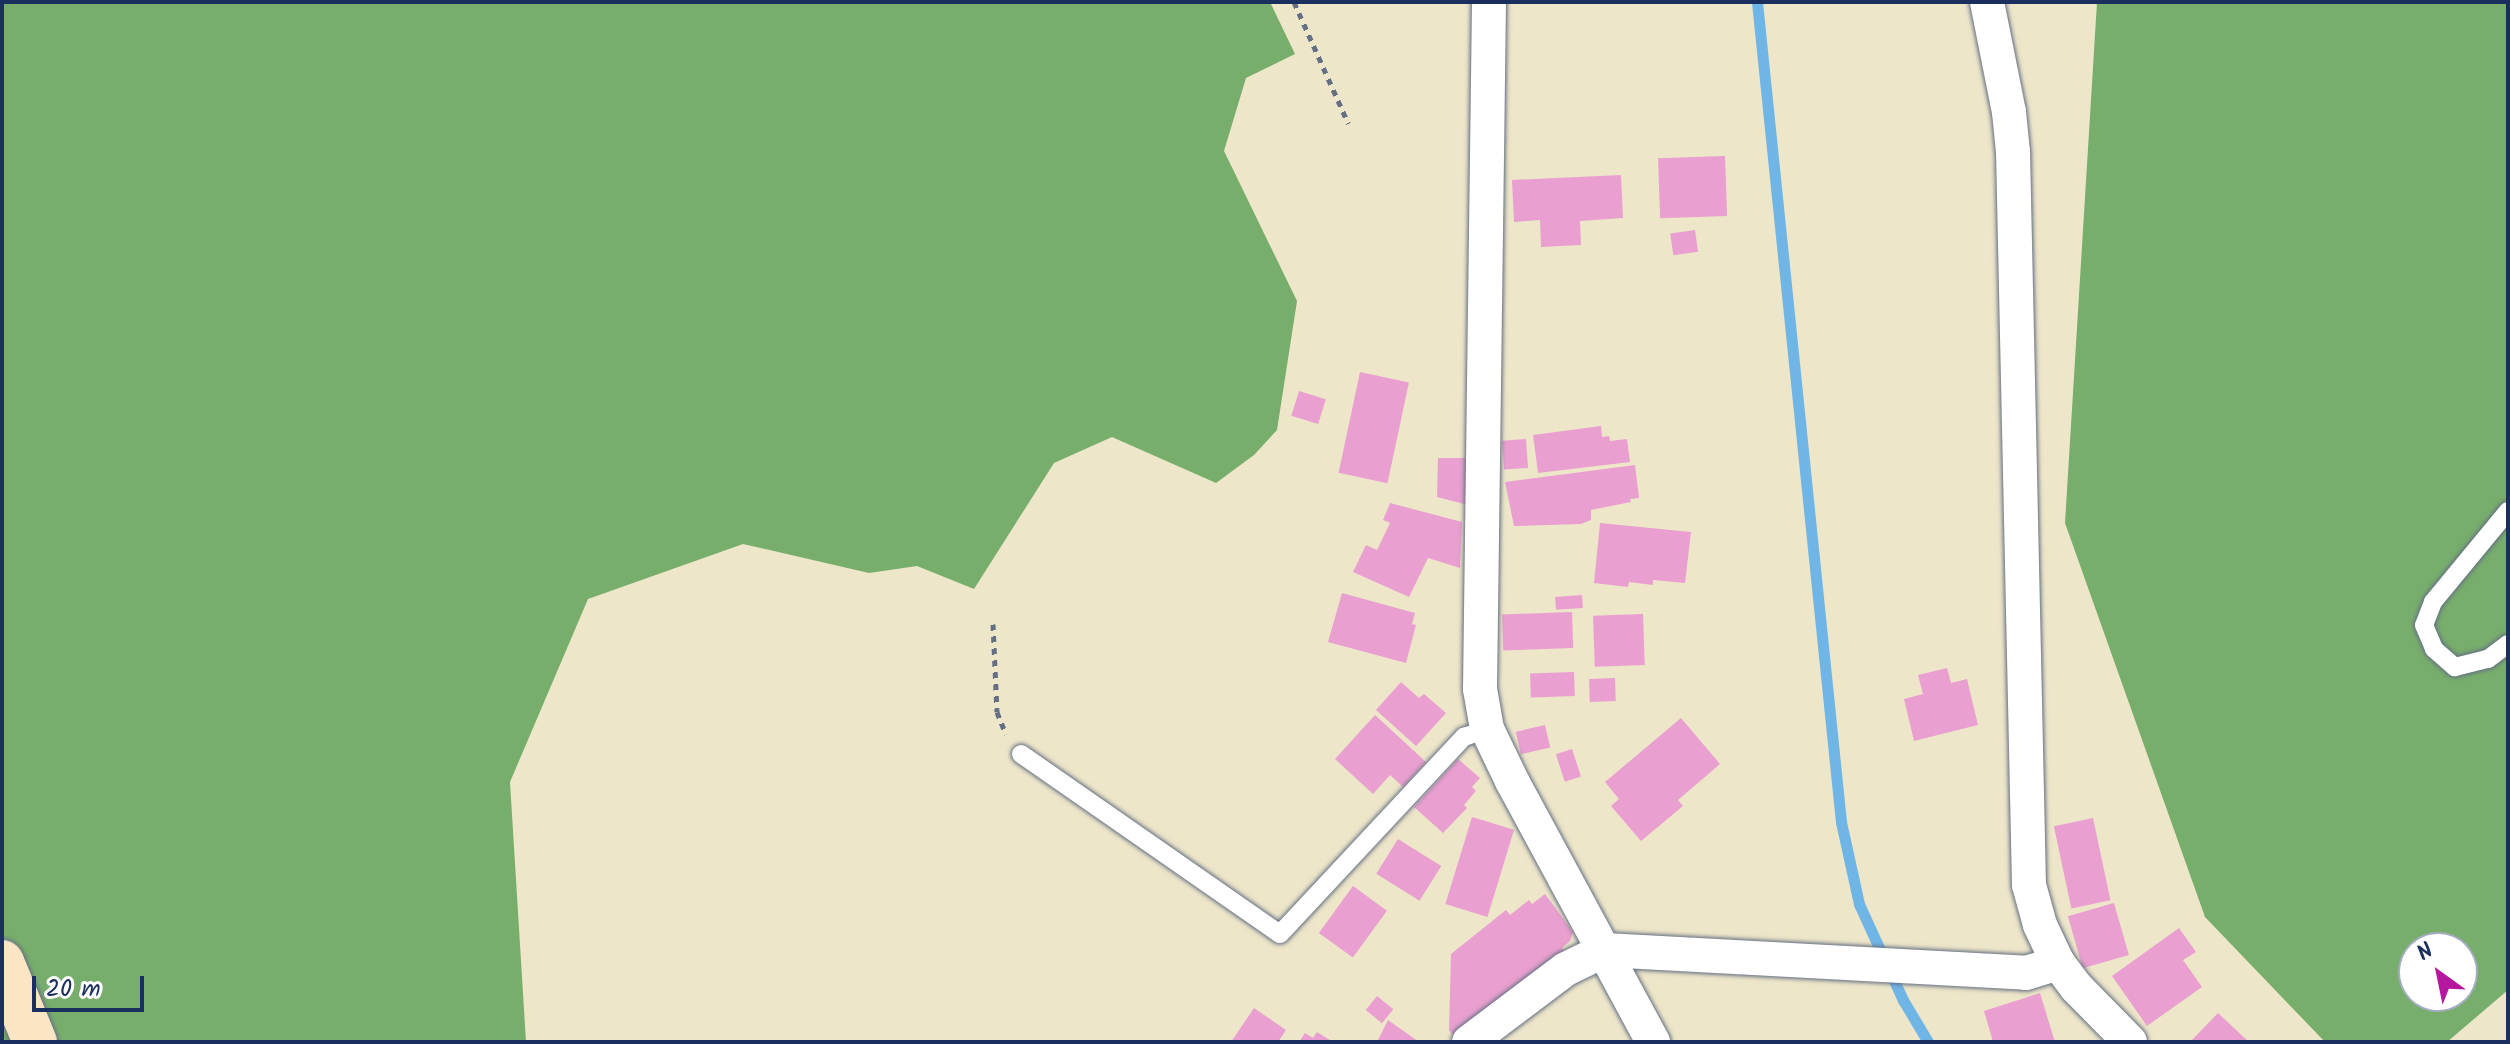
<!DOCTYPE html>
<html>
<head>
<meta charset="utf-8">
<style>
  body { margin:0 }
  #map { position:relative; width:2510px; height:1044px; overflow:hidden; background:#ede6c9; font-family:Kalam,sans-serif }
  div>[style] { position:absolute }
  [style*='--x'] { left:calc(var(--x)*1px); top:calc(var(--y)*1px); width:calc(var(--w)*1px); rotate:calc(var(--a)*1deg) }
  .forest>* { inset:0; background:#78ae6c }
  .stream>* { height:11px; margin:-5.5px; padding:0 5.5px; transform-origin:5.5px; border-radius:5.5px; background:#6fb5e6 }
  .building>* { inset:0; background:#e9a0d0; transform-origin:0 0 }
  .path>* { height:5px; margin-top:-2.5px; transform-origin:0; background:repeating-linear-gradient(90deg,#646f83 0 6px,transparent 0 12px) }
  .roads { filter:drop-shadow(0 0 2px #646f83) drop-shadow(0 0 2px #646f83) }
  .lane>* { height:18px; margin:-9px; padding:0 9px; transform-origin:9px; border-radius:9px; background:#fff }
  .street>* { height:34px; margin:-17px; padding:0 17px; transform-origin:17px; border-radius:17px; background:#fff }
  .secondary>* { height:44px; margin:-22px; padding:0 22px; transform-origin:22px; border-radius:22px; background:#fce5c4 }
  span { translate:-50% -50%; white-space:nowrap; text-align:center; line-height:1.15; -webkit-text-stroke:6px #fff; paint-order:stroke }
  .frame { position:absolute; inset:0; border:4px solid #1b2f5e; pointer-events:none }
  .north { position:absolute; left:2398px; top:932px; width:80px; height:80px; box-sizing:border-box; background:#fff; border:2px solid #a4acbf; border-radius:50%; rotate:327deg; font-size:22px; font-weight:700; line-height:32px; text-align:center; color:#1b2f5e }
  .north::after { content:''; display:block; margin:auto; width:28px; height:36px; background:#b5179e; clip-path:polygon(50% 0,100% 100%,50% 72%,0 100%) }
  .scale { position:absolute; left:32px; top:976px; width:112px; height:36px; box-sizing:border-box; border:4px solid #1b2f5e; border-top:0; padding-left:10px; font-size:24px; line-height:28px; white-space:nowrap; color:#1b2f5e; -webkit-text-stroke:6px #fff; paint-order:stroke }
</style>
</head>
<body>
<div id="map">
  <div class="forest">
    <div style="clip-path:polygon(2px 2px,1270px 2px,1295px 54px,1246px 78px,1224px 151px,1297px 301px,1277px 430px,1254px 455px,1216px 483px,1112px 437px,1054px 463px,974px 589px,917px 566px,869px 573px,743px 544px,588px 599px,510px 782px,526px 1042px,2px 1042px)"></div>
    <div style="clip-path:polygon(evenodd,2097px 2px,2508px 2px,2508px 990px,2447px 1042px,2325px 1042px,2205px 917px,2065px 523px,2097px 2px,2414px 948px,2462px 948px,2462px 996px,2414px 996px,2414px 948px)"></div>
  </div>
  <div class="stream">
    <div style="--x:1757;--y:2;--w:824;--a:84.15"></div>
    <div style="--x:1841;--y:822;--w:84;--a:77.6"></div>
    <div style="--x:1859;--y:904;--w:106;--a:65.4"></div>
    <div style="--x:1903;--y:1000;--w:49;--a:59.2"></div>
  </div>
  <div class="building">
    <div style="left:1725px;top:156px;width:60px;height:67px;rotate:88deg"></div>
    <div style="clip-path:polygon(1621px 175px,1623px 218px,1580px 221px,1581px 245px,1541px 247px,1540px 220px,1514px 222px,1512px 180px)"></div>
    <div style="left:1695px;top:230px;width:22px;height:25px;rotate:82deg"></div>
    <div style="left:1360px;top:372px;width:50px;height:103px;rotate:12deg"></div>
    <div style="left:1299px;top:391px;width:28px;height:26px;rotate:17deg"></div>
    <div style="clip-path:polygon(1601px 426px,1602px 437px,1609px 436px,1610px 441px,1627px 439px,1630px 462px,1538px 473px,1533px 435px)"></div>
    <div style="left:1526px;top:439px;width:29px;height:24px;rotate:86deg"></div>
    <div style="clip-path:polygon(1438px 458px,1470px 458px,1468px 505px,1437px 497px)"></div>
    <div style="clip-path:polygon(1635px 465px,1639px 498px,1630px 499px,1631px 502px,1591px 510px,1591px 520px,1581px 524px,1514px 526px,1505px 482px)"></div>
    <div style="clip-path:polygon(1390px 503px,1462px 522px,1460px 568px,1428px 558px,1409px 597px,1353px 572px,1366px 545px,1377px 550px,1390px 523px,1383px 520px)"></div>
    <div style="clip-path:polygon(1600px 523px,1691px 532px,1685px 583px,1653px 580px,1653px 585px,1629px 582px,1628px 587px,1594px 583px)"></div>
    <div style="clip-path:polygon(1342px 593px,1415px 613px,1412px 624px,1416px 625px,1406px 663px,1328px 642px)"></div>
    <div style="left:1582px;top:595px;width:13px;height:27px;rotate:86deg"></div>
    <div style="left:1572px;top:612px;width:36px;height:70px;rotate:88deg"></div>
    <div style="left:1643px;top:614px;width:51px;height:50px;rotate:88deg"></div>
    <div style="clip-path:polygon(1947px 668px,1951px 683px,1967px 679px,1978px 725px,1914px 741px,1904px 699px,1923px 694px,1918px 675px)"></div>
    <div style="left:1574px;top:672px;width:24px;height:44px;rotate:88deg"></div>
    <div style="left:1615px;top:678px;width:23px;height:26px;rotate:88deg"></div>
    <div style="clip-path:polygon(1401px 682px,1419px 698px,1424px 694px,1446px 713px,1416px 746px,1376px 710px)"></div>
    <div style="clip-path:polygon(1375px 715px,1426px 762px,1403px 787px,1390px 775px,1373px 794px,1335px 759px)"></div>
    <div style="clip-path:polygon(1681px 718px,1720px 764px,1678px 800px,1683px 806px,1641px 841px,1611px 806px,1619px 799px,1605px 782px)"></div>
    <div style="left:1545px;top:725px;width:23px;height:30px;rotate:77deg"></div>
    <div style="left:1572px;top:749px;width:29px;height:17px;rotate:72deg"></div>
    <div style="clip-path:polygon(1458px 759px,1480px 778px,1472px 787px,1476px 791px,1464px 805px,1467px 808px,1443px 833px,1414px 807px)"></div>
    <div style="left:1472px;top:817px;width:44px;height:91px;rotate:17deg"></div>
    <div style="left:2093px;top:818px;width:84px;height:40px;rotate:78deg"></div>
    <div style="left:1398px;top:839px;width:51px;height:41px;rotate:32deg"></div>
    <div style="left:1353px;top:886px;width:42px;height:58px;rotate:36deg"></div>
    <div style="clip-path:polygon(1545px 894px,1573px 932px,1570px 941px,1562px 948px,1564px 951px,1455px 1038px,1449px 1030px,1451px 954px,1506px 910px,1510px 915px,1529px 900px,1532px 904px)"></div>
    <div style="left:2114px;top:903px;width:54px;height:48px;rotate:74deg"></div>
    <div style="clip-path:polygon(2179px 928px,2196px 952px,2183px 960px,2202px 987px,2147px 1026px,2112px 976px)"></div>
    <div style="clip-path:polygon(2040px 993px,2055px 1042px,1993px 1042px,1984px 1011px)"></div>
    <div style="left:1377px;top:996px;width:21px;height:18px;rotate:39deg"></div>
    <div style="clip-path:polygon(1254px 1008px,1286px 1030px,1278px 1042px,1231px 1042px)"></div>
    <div style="clip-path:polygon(2218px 1013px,2249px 1042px,2190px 1042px)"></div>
    <div style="clip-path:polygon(1388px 1020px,1419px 1042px,1377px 1042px)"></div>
    <div style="clip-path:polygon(1317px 1032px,1333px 1042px,1299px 1042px,1305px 1033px,1313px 1038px)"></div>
  </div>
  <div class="path">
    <div style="--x:1294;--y:2;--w:133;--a:65.9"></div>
    <div style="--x:993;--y:624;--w:88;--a:87.4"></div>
    <div style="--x:997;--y:712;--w:24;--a:68"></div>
  </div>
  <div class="roads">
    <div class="lane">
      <div style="--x:2508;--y:511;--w:118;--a:129.5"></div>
      <div style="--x:2433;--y:602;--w:25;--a:111"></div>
      <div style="--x:2424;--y:625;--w:26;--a:67"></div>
      <div style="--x:2434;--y:649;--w:28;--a:41"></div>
      <div style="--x:2455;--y:667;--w:34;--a:-14"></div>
      <div style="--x:2488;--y:659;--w:25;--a:-37"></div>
      <div style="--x:1021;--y:754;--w:315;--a:34.8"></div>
      <div style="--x:1280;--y:934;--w:270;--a:-47"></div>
      <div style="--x:1464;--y:737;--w:24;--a:-19"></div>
    </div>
    <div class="street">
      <div style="--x:1489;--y:2;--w:687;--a:90.75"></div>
      <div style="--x:1480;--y:689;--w:41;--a:80.1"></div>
      <div style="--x:1487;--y:729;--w:58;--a:64.3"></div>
      <div style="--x:1512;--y:781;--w:297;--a:61.6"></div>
      <div style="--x:1987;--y:2;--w:112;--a:78.7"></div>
      <div style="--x:2009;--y:112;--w:40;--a:84.3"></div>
      <div style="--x:2013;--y:152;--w:733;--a:88.75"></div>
      <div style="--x:2029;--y:885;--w:41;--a:74.6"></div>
      <div style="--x:2040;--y:925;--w:42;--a:64.7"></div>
      <div style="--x:2058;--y:963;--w:30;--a:53"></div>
      <div style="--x:2076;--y:987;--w:77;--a:45.5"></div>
      <div style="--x:1469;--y:1042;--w:121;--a:-37"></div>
      <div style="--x:1566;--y:969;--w:43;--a:-26"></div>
      <div style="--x:1605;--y:950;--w:422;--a:3.1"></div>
      <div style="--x:2026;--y:973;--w:34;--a:-17"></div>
    </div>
    <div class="secondary">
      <div style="--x:2;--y:962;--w:87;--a:67.6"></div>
    </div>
  </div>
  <div class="frame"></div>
  <div class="north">N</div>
  <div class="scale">20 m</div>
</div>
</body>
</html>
